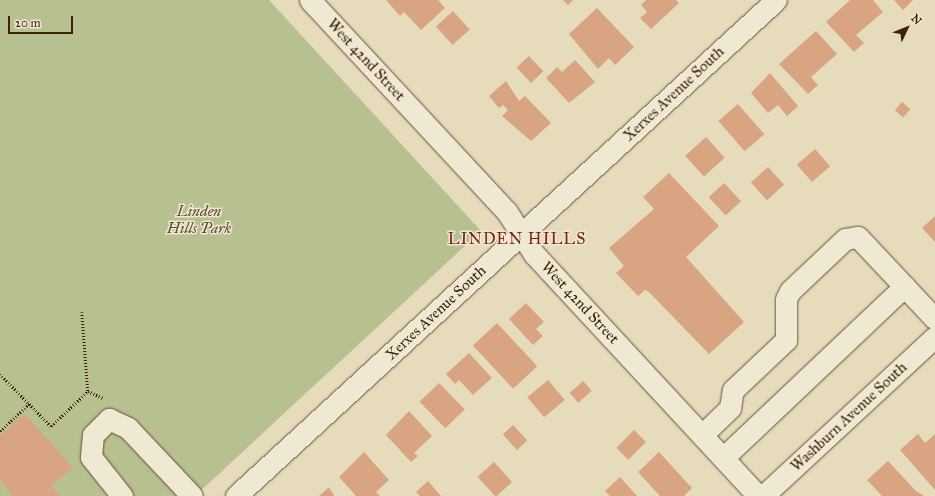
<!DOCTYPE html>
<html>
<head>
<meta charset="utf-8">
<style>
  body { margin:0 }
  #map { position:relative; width:935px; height:496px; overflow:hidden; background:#e6dcbb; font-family:"IM FELL Great Primer",serif }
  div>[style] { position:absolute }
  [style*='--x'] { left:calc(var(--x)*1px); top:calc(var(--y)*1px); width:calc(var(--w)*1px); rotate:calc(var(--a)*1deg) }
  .green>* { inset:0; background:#b7c08f }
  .building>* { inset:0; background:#d9a481; transform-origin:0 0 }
  .path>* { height:2.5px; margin-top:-1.25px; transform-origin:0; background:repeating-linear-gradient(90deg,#3f2008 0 1px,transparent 0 3px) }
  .roads { filter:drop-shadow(0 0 1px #694f35) drop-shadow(0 0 1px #694f35) }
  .minor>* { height:21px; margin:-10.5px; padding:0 10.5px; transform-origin:10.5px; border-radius:10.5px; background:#efe8d3 }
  span { translate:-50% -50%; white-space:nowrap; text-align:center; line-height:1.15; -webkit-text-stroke:3px #efe8d3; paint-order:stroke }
  .street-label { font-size:15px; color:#3f2008 }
  .park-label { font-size:15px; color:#5d482a; font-style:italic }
  .neighbourhood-label { font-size:16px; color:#7a1f14; letter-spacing:1px }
  .north { position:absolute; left:887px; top:8px; width:40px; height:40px; -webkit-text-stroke:3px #efe8d3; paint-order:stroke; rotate:47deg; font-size:11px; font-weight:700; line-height:16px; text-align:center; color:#3f2008 }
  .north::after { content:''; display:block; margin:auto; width:14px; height:18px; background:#3f2008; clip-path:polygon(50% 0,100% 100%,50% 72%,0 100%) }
  .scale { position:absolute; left:8px; top:16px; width:65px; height:18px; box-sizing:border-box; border:2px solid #3f2008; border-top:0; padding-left:5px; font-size:12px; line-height:14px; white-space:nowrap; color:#3f2008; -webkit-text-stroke:3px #efe8d3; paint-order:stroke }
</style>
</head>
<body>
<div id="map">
  <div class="green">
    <div style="clip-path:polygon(0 0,269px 0,481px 231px,195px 496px,0 496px)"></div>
  </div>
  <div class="building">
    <div style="clip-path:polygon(386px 0,438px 0,445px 8px,421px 30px,404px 12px,400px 16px)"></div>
    <div style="clip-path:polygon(563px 0,573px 0,568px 5px)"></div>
    <div style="clip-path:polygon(646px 0,676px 0,679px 3px,651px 29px,640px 18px,647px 12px,641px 5px)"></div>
    <div style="clip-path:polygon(850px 0,873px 0,883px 12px,856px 35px,864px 43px,854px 52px,826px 22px)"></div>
    <div style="clip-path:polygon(894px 0,913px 0,903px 10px)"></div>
    <div style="clip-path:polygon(597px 8px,634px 47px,615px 65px,609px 58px,598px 69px,569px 34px)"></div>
    <div style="left:453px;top:11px;width:25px;height:23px;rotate:48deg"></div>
    <div style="clip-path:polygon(816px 31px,837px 54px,811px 77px,818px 85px,808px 94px,779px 64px)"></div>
    <div style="left:529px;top:56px;width:21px;height:17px;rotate:47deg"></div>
    <div style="clip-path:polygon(575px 60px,595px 82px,569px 103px,546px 78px,557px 67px,562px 72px)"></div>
    <div style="clip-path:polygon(770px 73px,798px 106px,787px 116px,778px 105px,768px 113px,751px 93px)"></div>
    <div style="clip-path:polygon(506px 81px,519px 101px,525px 96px,551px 123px,531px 141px,502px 116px,508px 110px,503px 105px,499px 108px,489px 96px)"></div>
    <div style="left:902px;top:102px;width:11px;height:11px;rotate:41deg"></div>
    <div style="left:738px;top:104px;width:40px;height:26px;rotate:49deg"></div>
    <div style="left:706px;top:137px;width:28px;height:28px;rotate:48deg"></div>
    <div style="left:815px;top:149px;width:23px;height:24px;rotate:49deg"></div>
    <div style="left:768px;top:167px;width:24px;height:23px;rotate:48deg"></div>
    <div style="clip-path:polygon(669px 173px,719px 226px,686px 257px,744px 322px,709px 354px,649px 292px,645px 290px,638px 296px,616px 273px,624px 266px,609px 248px,654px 209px,643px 197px)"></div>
    <div style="left:724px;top:183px;width:25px;height:21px;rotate:47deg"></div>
    <div style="clip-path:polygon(935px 216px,935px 242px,922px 228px)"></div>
    <div style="clip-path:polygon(526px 303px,544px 322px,536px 329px,543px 336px,533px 345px,509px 319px)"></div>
    <div style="left:497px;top:323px;width:59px;height:33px;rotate:47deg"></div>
    <div style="clip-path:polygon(469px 353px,492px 378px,473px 395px,459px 380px,455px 384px,446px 374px)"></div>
    <div style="left:548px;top:380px;width:26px;height:27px;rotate:50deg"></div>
    <div style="left:583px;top:381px;width:13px;height:18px;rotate:48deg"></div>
    <div style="left:439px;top:383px;width:37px;height:27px;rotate:46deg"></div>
    <div style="clip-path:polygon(409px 411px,432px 436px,414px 453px,418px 456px,411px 462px,386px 435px)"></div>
    <div style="clip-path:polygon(24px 414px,73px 467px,51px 486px,60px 496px,12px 496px,0 479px,0 436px)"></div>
    <div style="left:513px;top:425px;width:21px;height:14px;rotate:47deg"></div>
    <div style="left:634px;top:430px;width:17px;height:25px;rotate:45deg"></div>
    <div style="clip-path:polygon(918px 434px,925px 443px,935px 434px,935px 490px,900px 450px)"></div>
    <div style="clip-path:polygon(364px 452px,389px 480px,376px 492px,380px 496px,356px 496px,339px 477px)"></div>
    <div style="clip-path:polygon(659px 452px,692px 488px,684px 496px,660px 496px,638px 472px)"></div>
    <div style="clip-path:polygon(888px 461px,916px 491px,924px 496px,882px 496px,867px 480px)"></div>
    <div style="left:494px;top:462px;width:27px;height:22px;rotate:48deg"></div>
    <div style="clip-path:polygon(620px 477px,637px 496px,610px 496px,605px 491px)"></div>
    <div style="clip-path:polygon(428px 481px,441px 496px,420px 496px,416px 492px)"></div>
    <div style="clip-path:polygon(329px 487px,334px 496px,319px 496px)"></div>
  </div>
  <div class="path">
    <div style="--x:82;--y:312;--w:79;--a:85.7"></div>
    <div style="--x:0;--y:374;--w:73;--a:45.6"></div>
    <div style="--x:51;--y:426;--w:51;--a:-43.4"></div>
    <div style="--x:88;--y:391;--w:17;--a:25"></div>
    <div style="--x:0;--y:431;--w:40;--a:-43"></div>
  </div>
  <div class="roads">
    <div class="minor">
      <div style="--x:310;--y:0;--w:289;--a:47.1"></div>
      <div style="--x:507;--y:212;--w:50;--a:57.3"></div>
      <div style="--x:534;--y:254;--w:330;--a:47.2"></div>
      <div style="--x:702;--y:435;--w:39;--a:-44"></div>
      <div style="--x:730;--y:408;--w:18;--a:-81"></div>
      <div style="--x:733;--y:390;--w:73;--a:-43.3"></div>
      <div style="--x:786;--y:340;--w:41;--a:-90"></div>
      <div style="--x:786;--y:299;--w:9;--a:-63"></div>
      <div style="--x:790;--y:291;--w:76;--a:-43.4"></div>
      <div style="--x:845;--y:239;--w:13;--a:-9"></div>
      <div style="--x:858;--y:237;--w:112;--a:46.8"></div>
      <div style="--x:723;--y:458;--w:250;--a:-43.4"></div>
      <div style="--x:122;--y:496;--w:50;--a:-128.5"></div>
      <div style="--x:91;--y:457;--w:22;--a:-85"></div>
      <div style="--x:93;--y:435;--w:23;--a:-45"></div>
      <div style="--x:109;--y:419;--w:21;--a:25"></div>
      <div style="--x:128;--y:428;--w:93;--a:46.7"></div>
      <div style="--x:236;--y:496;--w:733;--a:-42.57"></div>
      <div style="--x:763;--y:496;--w:234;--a:-42.8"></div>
    </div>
  </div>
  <div class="street-label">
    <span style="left:366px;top:60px;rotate:47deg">West 42nd Street</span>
    <span style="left:674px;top:94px;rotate:-43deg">Xerxes Avenue South</span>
    <span style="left:580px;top:303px;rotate:47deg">West 42nd Street</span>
    <span style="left:436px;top:313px;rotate:-43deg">Xerxes Avenue South</span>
    <span style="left:849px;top:417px;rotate:-43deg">Washburn Avenue South</span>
  </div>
  <div class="park-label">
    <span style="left:199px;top:220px">Linden<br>Hills Park</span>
  </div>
  <div class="neighbourhood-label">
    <span style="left:517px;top:239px">LINDEN HILLS</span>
  </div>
  <div class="north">N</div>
  <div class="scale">20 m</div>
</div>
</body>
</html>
